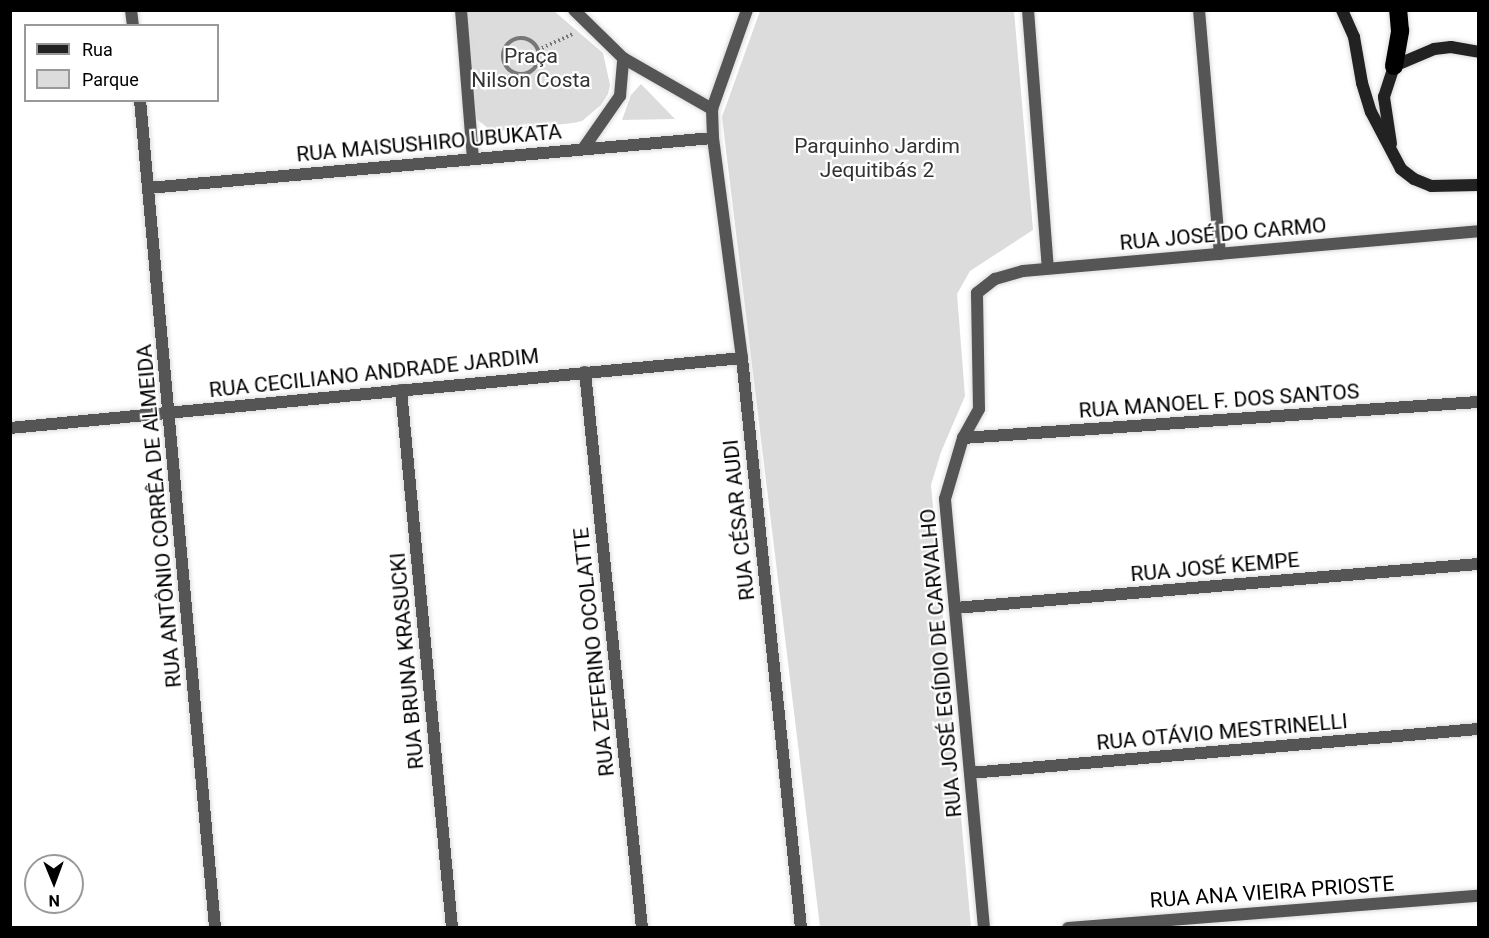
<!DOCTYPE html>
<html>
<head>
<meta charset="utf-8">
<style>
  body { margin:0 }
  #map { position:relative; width:1489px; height:938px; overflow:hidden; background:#fff; font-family:Roboto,sans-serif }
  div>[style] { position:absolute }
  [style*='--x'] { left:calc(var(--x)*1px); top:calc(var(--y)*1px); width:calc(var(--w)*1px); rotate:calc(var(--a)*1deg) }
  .green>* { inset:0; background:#dcdcdc }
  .path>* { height:4px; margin-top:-2px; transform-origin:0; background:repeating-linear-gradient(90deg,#777 0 1.5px,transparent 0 4.5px) }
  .path>.ring { margin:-2px; padding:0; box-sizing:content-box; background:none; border:4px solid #777; border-radius:50% }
  .roads { filter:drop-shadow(0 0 2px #dbdbdb) drop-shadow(0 0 2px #dbdbdb) }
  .lane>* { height:12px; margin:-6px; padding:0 6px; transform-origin:6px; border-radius:6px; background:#555 }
  .street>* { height:12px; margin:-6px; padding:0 6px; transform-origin:6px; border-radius:6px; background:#555 }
  .secondary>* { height:12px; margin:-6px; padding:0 6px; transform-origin:6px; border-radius:6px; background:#222 }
  .highway>* { height:18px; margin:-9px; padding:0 9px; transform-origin:9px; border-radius:9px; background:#000 }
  span { translate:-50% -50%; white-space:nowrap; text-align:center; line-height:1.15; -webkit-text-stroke:4.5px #fff; paint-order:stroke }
  .park-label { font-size:21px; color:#333 }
  .street-label { font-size:21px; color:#000 }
  .frame { position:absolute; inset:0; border:12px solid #000; pointer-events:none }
  .legend { position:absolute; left:24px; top:24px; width:195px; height:78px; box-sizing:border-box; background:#fff; border:2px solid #999; margin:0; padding:8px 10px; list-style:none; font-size:18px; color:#000 }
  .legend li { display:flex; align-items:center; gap:12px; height:30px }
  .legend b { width:30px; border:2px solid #999 }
  .north { position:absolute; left:24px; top:854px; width:60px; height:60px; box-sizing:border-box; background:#fff; border:2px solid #999; border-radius:50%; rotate:179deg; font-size:16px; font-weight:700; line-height:24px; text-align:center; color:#000 }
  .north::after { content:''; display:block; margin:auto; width:21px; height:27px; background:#000; clip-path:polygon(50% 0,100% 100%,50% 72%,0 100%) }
</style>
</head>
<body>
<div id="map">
  <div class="green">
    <div style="clip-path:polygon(465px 11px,554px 11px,603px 53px,610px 85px,608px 94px,601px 105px,582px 121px,573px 123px,498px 131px,489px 129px,474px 117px)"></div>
    <div style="clip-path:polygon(760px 11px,1014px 11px,1033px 230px,970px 271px,957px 294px,965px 396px,941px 452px,931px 485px,971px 927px,820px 927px,722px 117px)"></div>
    <div style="clip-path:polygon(641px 84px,675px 119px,622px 120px,631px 95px)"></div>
  </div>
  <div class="path">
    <div class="ring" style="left:503px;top:38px;width:32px;height:32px"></div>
    <div style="--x:538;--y:50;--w:38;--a:-25"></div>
  </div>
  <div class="roads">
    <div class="lane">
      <div style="--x:461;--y:10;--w:149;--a:85.4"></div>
    </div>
    <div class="street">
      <div style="--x:131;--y:10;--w:16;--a:83"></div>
      <div style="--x:574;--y:10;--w:69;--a:44.4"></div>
      <div style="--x:623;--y:58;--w:103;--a:29.8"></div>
      <div style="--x:747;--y:10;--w:105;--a:109.5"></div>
      <div style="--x:712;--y:109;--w:29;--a:88"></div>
      <div style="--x:713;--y:138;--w:222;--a:82.5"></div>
      <div style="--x:742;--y:358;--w:573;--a:84.09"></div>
      <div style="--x:1028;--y:10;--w:259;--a:85.6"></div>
      <div style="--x:1199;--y:10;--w:245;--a:85.1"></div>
      <div style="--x:140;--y:100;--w:831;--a:84.82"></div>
      <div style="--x:583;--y:149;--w:65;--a:-55.1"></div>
      <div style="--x:620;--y:96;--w:38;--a:-85"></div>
      <div style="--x:148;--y:188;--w:567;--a:-5.06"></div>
      <div style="--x:585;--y:372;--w:559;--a:84.15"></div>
      <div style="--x:401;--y:390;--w:540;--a:84.58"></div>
      <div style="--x:10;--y:428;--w:735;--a:-5.46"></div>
      <div style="--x:963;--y:438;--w:516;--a:-4"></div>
      <div style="--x:955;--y:608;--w:525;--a:-4.81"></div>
      <div style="--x:970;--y:773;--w:510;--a:-4.95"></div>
      <div style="--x:984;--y:928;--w:431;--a:-95.2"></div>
      <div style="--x:945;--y:499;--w:64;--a:-73.6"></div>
      <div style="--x:963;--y:438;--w:33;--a:-61"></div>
      <div style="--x:979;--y:409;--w:116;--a:-91"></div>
      <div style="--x:977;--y:293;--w:23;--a:-38"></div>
      <div style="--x:995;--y:279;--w:29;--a:-16"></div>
      <div style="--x:1023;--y:271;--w:457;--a:-5"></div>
      <div style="--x:1068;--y:928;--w:411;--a:-4.5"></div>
    </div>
    <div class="secondary">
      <div style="--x:1342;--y:10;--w:30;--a:66"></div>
      <div style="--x:1354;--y:37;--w:47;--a:80.1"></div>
      <div style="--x:1362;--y:83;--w:30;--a:73"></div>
      <div style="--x:1371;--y:112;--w:64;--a:62.2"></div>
      <div style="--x:1401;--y:169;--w:16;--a:38"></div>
      <div style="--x:1414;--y:179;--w:18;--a:22"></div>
      <div style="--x:1431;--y:186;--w:47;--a:-1.2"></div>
      <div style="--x:1391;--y:144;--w:48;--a:-98.5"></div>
      <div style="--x:1384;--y:97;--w:33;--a:-72"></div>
      <div style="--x:1394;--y:66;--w:43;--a:-23"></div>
      <div style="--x:1434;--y:49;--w:17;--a:-7"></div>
      <div style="--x:1451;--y:47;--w:27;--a:10"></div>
    </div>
    <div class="highway">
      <div style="--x:1394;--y:66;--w:36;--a:-80"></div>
      <div style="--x:1400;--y:31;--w:21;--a:-95"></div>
    </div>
  </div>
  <div class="park-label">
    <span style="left:531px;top:68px">Praça<br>Nilson Costa</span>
    <span style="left:877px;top:158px">Parquinho Jardim<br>Jequitibás 2</span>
  </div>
  <div class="street-label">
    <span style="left:429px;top:143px;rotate:-5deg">RUA MAISUSHIRO UBUKATA</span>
    <span style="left:1223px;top:234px;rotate:-5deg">RUA JOSÉ DO CARMO</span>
    <span style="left:374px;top:373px;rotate:-6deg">RUA CECILIANO ANDRADE JARDIM</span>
    <span style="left:1219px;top:401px;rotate:-4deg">RUA MANOEL F. DOS SANTOS</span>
    <span style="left:159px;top:516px;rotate:-95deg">RUA ANTÔNIO CORRÊA DE ALMEIDA</span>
    <span style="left:739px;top:520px;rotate:-96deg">RUA CÉSAR AUDI</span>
    <span style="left:1215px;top:567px;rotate:-5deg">RUA JOSÉ KEMPE</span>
    <span style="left:594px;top:652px;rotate:-96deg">RUA ZEFERINO OCOLATTE</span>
    <span style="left:407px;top:661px;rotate:-95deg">RUA BRUNA KRASUCKI</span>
    <span style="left:941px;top:663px;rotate:-95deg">RUA JOSÉ EGÍDIO DE CARVALHO</span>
    <span style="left:1222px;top:732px;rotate:-5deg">RUA OTÁVIO MESTRINELLI</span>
    <span style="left:1272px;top:892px;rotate:-4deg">RUA ANA VIEIRA PRIOSTE</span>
  </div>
  <div class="frame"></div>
  <ul class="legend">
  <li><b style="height:8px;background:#222"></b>Rua</li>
  <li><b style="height:16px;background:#dcdcdc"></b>Parque</li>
  </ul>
  <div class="north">N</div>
</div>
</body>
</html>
